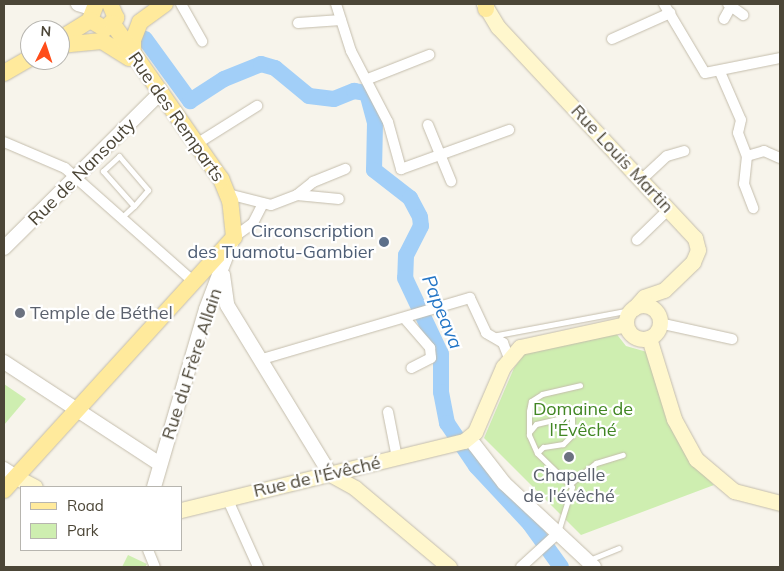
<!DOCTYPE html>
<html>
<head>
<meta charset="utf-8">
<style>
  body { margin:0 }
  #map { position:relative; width:784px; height:571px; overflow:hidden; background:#f7f4eb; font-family:Mulish,sans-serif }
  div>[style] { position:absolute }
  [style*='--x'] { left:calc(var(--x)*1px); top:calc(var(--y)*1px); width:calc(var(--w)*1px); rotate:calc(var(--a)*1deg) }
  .green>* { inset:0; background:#ceeeb0 }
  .river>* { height:16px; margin:-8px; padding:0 8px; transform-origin:8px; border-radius:8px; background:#a2cff8 }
  .roads { filter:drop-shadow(0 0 1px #c4bdac) drop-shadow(0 0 1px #c4bdac) }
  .service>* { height:5px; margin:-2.5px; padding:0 2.5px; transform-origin:2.5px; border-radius:2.5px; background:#fff }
  .minor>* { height:10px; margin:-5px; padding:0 5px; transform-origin:5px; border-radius:5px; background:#fff }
  .tertiary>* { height:14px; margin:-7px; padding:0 7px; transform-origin:7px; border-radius:7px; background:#fff }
  .secondary>* { height:15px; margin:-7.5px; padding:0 7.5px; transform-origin:7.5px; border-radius:7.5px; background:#fff7cd }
  .secondary>.ring { margin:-7.5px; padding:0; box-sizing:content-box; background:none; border:15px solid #fff7cd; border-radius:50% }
  .primary>* { height:16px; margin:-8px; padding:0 8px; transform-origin:8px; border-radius:8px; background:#ffea9c }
  .dots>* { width:14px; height:14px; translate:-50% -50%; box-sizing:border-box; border:2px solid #fff; border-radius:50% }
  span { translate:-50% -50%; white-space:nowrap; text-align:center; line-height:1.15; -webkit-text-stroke:4.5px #fff; paint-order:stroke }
  .street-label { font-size:18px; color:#4c4637 }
  .service-label { font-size:18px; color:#4e5e75 }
  .right { translate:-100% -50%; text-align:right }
  .worship-label { font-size:18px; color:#5b616d }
  .left { translate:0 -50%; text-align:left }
  .park-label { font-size:18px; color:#418623 }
  .water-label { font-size:19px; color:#2375c6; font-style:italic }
  .frame { position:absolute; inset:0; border:5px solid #4c4637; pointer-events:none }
  .legend { position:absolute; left:20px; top:486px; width:162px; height:65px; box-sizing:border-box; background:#fff; border:1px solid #b7b5af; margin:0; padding:6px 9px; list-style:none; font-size:15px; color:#4c4637 }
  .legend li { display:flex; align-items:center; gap:10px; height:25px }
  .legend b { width:25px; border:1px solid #b7b5af }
  .north { position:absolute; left:20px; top:20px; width:50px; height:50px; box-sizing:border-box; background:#fff; border:1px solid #b7b5af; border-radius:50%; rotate:4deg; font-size:14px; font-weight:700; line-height:20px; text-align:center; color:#4c4637 }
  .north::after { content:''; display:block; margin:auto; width:18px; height:22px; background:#ff4d1a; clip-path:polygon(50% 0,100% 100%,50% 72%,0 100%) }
</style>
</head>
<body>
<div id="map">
  <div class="green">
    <div style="clip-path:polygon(615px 332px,626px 346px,647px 352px,690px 461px,714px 485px,581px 535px,484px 438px,514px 368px,526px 352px)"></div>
    <div style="clip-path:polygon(4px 384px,26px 399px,4px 425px)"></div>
    <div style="clip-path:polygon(128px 555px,147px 564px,145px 567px,122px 567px)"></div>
  </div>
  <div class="river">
    <div style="--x:145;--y:39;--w:77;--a:54"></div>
    <div style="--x:190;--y:101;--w:40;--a:-32.9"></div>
    <div style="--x:224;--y:79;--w:40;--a:-22"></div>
    <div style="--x:261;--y:64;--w:15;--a:16"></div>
    <div style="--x:275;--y:68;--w:44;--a:39.5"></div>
    <div style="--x:309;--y:96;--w:25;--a:7"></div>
    <div style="--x:334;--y:99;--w:22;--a:-22"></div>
    <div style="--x:354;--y:91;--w:13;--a:9"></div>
    <div style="--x:367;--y:93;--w:31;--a:75"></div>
    <div style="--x:375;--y:123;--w:47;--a:91.2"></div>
    <div style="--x:374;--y:170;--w:46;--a:37.9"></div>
    <div style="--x:410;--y:198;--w:21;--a:62"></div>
    <div style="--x:420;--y:217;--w:9;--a:84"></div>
    <div style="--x:421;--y:226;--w:33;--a:117"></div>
    <div style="--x:406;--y:255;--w:23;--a:92"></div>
    <div style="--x:405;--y:278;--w:84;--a:64.7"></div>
    <div style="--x:441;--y:354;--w:38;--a:90"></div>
    <div style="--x:441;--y:392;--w:32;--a:79"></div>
    <div style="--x:447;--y:423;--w:52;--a:56"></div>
    <div style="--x:476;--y:466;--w:79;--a:47"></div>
    <div style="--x:530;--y:524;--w:53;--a:54.2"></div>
  </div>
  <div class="roads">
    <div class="service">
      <div style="--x:119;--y:156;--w:45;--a:49.5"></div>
      <div style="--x:148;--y:190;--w:21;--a:131"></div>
      <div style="--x:134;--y:206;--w:47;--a:-131.5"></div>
      <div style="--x:103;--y:171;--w:22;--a:-43"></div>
      <div style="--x:122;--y:217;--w:16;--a:-43"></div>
      <div style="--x:492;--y:336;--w:141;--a:-10.6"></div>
      <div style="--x:530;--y:431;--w:9;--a:-49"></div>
      <div style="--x:536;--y:424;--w:37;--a:-13"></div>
      <div style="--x:572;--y:416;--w:19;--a:90"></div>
      <div style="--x:572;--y:435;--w:13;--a:135"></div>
      <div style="--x:563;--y:444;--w:20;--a:171"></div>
      <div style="--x:543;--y:447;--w:8;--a:135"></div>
      <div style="--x:571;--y:483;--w:32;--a:-39"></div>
      <div style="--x:596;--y:463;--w:28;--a:-17"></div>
      <div style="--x:558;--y:532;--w:47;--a:-72.7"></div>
      <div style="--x:572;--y:487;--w:49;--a:-135.8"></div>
      <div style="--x:537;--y:453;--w:20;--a:-114"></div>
      <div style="--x:529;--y:435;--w:24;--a:-90"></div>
      <div style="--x:529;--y:411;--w:10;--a:-79"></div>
      <div style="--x:531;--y:401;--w:13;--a:-32"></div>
      <div style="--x:542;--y:394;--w:39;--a:-13"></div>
      <div style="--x:589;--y:560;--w:32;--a:-22"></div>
    </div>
    <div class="minor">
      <div style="--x:181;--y:4;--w:43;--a:60.4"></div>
      <div style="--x:336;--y:4;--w:49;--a:72.3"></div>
      <div style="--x:351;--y:51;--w:80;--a:62.5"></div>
      <div style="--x:388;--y:122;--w:49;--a:74.5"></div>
      <div style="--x:401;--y:169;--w:115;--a:-19.9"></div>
      <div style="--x:664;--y:4;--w:80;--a:59.3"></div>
      <div style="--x:705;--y:73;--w:76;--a:-11.3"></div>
      <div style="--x:728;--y:4;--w:19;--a:36"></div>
      <div style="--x:724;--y:19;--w:13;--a:-61"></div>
      <div style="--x:298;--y:23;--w:43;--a:-4"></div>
      <div style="--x:612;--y:39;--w:64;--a:-24.1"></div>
      <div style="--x:720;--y:72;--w:52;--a:66.4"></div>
      <div style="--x:741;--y:120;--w:13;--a:103"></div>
      <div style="--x:738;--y:133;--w:25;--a:69"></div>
      <div style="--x:747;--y:156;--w:18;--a:-16"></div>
      <div style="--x:764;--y:151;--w:17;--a:24"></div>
      <div style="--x:368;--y:79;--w:66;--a:-21.5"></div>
      <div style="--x:428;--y:125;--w:61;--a:67.7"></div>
      <div style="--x:4;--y:142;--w:66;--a:23.1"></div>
      <div style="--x:65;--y:168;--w:174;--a:41.5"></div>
      <div style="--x:198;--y:143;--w:70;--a:-32.1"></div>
      <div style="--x:747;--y:156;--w:28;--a:96"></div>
      <div style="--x:744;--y:184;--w:26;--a:69"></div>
      <div style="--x:641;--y:180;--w:35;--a:-43"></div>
      <div style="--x:667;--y:156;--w:18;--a:-16"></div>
      <div style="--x:228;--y:194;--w:44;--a:14.3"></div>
      <div style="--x:271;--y:205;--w:28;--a:-21"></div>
      <div style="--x:297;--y:195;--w:42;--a:5.4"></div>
      <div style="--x:297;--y:195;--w:21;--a:-39"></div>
      <div style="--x:313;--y:182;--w:35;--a:-22"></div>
      <div style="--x:234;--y:237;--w:24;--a:-36"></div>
      <div style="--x:253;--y:223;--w:22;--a:-63"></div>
      <div style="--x:637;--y:240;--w:45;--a:-44.1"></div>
      <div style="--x:406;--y:320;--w:37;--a:49"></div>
      <div style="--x:430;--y:348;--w:10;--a:84"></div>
      <div style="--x:431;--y:358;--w:22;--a:153"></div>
      <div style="--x:659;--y:323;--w:75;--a:12.4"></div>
      <div style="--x:259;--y:360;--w:220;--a:-16.4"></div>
      <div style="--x:470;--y:298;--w:38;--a:65"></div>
      <div style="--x:486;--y:333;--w:20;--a:30"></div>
      <div style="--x:503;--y:343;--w:16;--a:68"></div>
      <div style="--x:388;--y:412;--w:47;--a:78.9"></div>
      <div style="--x:227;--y:498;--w:76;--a:65.8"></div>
      <div style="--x:148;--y:550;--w:18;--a:68"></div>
      <div style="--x:521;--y:567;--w:47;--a:-42.4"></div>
    </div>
    <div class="tertiary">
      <div style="--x:78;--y:4;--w:14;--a:17"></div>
      <div style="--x:4;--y:248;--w:218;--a:-44.8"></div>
      <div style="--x:223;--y:275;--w:30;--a:82"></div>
      <div style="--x:227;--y:305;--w:198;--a:58.6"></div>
      <div style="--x:4;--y:362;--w:186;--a:33.2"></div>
      <div style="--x:470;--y:439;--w:56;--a:52.3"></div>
      <div style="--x:504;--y:483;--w:123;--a:43"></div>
      <div style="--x:4;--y:469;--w:17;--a:33"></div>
      <div style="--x:154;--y:487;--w:185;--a:-73.7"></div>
      <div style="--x:206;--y:309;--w:73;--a:-69.1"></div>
    </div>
    <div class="secondary">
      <div style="--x:484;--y:4;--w:27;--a:59"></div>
      <div style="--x:498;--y:27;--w:289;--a:47"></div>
      <div style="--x:695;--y:238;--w:12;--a:76"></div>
      <div style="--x:698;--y:250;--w:13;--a:113"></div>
      <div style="--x:693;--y:262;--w:40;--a:136"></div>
      <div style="--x:664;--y:290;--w:21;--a:161"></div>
      <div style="--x:644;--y:297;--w:15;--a:132"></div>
      <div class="ring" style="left:626px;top:305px;width:19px;height:19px"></div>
      <div style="--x:649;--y:338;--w:85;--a:72.8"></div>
      <div style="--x:674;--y:419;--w:46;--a:61.2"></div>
      <div style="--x:696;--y:459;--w:50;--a:40.1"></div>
      <div style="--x:734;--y:491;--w:48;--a:14.6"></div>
      <div style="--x:330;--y:474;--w:29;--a:29"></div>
      <div style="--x:355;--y:488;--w:123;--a:40"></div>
      <div style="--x:18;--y:478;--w:19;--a:28"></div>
      <div style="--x:181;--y:510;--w:291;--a:-13.7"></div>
      <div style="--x:464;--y:441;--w:14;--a:-39"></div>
      <div style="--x:475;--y:432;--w:71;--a:-66.7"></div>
      <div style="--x:503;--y:367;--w:26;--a:-50"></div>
      <div style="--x:520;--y:347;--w:108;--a:-12.2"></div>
    </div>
    <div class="primary">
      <div style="--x:96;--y:4;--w:17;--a:111"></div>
      <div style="--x:90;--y:20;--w:17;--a:31"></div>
      <div style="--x:105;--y:29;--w:16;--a:-45"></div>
      <div style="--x:116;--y:18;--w:15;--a:-113"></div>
      <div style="--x:486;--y:4;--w:5;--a:90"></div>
      <div style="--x:60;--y:39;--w:36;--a:-32"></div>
      <div style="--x:60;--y:45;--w:42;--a:-5.4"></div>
      <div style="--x:102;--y:41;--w:32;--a:32"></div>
      <div style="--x:133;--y:53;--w:13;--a:-90"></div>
      <div style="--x:133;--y:40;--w:19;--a:-69"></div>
      <div style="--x:140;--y:22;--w:31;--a:-36"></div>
      <div style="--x:4;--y:73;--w:30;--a:-30"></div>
      <div style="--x:4;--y:490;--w:342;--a:-47.7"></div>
      <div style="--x:234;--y:237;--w:36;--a:-96"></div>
      <div style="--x:230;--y:201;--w:24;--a:-112"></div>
      <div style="--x:221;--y:179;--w:189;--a:-124.9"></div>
    </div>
  </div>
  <div class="dots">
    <div style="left:384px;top:242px;background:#5c6f8a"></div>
    <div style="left:20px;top:313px;background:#6b7280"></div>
    <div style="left:569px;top:457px;background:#6b7280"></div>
  </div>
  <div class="street-label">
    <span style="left:176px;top:117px;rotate:55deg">Rue des Remparts</span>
    <span style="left:622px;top:159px;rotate:47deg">Rue Louis Martin</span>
    <span style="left:82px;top:172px;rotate:-45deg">Rue de Nansouty</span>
    <span style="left:192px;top:364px;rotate:-72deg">Rue du Frère Allain</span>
    <span style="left:317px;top:477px;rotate:-13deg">Rue de l'Évêché</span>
  </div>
  <div class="service-label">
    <span class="right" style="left:374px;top:242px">Circonscription<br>des Tuamotu-Gambier</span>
  </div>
  <div class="worship-label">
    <span class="left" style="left:30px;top:313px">Temple de Béthel</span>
    <span style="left:569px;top:486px">Chapelle<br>de l'évêché</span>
  </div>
  <div class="park-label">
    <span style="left:583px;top:420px">Domaine de<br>l'Évêché</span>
  </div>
  <div class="water-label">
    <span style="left:442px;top:312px;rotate:68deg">Papeava</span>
  </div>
  <div class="frame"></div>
  <ul class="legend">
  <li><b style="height:6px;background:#ffea9c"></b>Road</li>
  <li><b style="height:14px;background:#ceeeb0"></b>Park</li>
  </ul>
  <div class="north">N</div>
</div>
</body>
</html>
